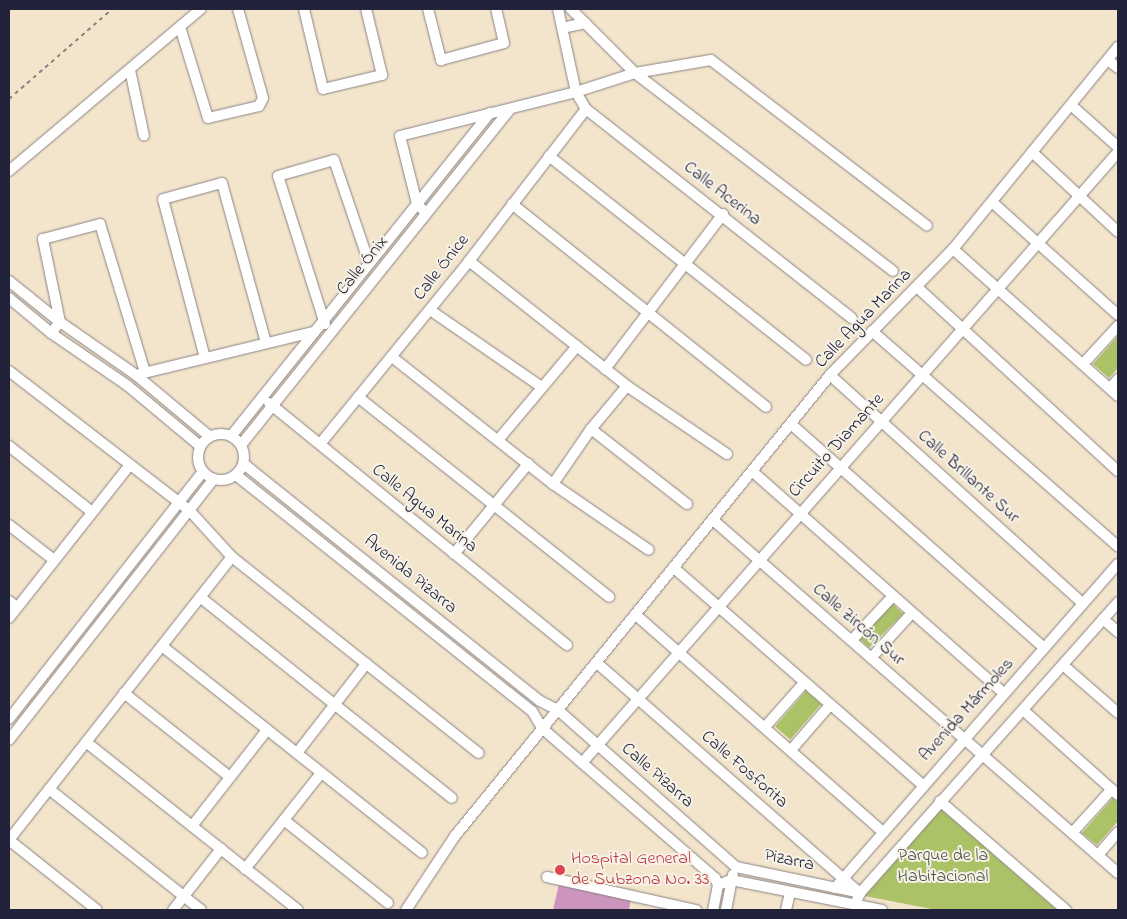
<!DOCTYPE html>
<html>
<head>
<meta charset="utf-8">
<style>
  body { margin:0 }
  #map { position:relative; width:1127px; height:919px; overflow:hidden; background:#f3e4cc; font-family:"Indie Flower",sans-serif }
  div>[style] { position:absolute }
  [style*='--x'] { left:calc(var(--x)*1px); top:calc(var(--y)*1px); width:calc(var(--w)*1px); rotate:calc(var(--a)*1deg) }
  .green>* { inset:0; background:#abc267; transform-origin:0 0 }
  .building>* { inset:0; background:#cd95bd }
  .path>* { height:2px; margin-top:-1px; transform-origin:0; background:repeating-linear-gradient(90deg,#8a8384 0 4px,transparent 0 8px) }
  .roads { filter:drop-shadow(0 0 1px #8a8384) drop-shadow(0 0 1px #8a8384) }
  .minor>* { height:10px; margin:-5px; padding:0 5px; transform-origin:5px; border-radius:5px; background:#fff }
  .minor>.ring { margin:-5px; padding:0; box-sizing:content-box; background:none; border:10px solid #fff; border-radius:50% }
  .dots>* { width:14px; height:14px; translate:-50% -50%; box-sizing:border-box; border:2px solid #f7f3e8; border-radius:50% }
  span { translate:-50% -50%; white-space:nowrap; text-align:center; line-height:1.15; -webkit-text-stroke:4px #f7f3e8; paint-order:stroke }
  .street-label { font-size:18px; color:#22223b }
  .park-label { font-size:18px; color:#4b5248 }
  .health-label { font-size:18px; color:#be3a42 }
  .left { translate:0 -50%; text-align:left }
  .frame { position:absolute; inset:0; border:10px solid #22223b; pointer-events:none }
</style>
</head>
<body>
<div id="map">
  <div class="green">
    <div style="clip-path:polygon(1118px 336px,1118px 368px,1109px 378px,1093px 364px)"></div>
    <div style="left:893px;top:604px;width:14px;height:48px;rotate:45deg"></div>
    <div style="left:806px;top:691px;width:20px;height:47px;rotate:41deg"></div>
    <div style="clip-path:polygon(1113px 798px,1118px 802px,1118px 821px,1097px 845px,1082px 833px)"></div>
    <div style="clip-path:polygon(940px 808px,1057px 910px,937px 910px,865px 896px)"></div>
  </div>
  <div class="building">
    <div style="clip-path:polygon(559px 884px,631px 899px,629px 910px,553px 910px)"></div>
  </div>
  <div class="path">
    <div style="--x:9;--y:99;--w:137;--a:-41.1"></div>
  </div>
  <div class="roads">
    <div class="minor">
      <div style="--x:304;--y:9;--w:82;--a:76.6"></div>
      <div style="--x:323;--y:89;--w:61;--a:-13.3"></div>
      <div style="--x:382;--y:75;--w:68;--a:-103.6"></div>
      <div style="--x:428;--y:9;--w:53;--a:75.7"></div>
      <div style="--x:441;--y:60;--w:65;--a:-15.1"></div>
      <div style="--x:504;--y:43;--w:35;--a:-103"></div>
      <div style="--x:558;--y:9;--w:85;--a:77.8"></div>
      <div style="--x:576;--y:92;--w:20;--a:60"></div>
      <div style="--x:586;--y:109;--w:338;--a:38.2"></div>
      <div style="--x:571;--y:9;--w:91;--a:45"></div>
      <div style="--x:635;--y:73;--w:325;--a:37.5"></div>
      <div style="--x:180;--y:27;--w:95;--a:72.9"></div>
      <div style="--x:208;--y:118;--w:52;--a:-13.2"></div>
      <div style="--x:259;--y:106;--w:9;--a:-63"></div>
      <div style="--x:263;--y:98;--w:92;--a:-105.7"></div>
      <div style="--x:562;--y:28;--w:24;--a:-12"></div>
      <div style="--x:1108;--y:60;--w:13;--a:39"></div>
      <div style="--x:130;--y:70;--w:67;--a:78"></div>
      <div style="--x:1071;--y:105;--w:63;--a:41.8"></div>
      <div style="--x:1032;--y:152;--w:117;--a:42.9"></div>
      <div style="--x:549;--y:156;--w:328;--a:38.4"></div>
      <div style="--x:9;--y:171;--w:251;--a:-40.2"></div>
      <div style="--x:992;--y:202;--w:169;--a:41.9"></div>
      <div style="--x:512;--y:204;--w:325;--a:38.6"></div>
      <div style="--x:426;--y:213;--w:13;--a:-135"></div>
      <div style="--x:417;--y:204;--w:70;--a:-104"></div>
      <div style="--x:400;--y:136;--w:181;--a:-14"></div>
      <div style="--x:576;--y:92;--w:62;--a:-17.9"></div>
      <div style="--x:635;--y:73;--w:77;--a:-9.7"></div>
      <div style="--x:711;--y:60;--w:272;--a:37.5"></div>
      <div style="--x:953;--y:249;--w:221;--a:41.7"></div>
      <div style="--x:469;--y:261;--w:201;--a:38.3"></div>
      <div style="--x:627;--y:386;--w:121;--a:34.2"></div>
      <div style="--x:9;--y:281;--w:65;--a:38.8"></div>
      <div style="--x:60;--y:322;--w:93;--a:34.9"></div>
      <div style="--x:136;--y:375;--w:95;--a:39.9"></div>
      <div style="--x:918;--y:288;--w:271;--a:42.5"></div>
      <div style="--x:9;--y:298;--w:55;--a:39.8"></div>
      <div style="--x:51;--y:333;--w:93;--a:34.5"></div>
      <div style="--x:128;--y:386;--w:94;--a:39.8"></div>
      <div style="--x:430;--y:310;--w:134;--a:34.6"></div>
      <div style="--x:325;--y:324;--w:155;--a:-107.6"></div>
      <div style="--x:278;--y:176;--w:58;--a:-15.9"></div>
      <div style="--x:334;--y:160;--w:109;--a:71.2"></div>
      <div style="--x:872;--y:331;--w:327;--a:41.2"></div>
      <div style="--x:51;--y:333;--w:14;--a:-51"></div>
      <div style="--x:60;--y:322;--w:85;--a:-101.6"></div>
      <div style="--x:43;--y:239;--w:59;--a:-14.7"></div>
      <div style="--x:100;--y:224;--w:155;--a:73.1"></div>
      <div style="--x:392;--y:357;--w:205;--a:38.3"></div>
      <div style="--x:553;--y:484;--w:116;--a:34.5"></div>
      <div style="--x:205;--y:358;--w:164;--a:-104.8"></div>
      <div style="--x:163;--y:199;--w:61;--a:-15.2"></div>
      <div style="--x:222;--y:183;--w:166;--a:74.6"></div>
      <div style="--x:1083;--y:364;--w:52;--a:-47.4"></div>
      <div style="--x:605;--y:369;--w:195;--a:-52.7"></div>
      <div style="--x:9;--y:371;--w:229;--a:37.7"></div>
      <div style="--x:190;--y:511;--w:62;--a:47.6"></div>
      <div style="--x:232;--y:557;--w:315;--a:38.5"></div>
      <div style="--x:140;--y:374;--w:179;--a:-13.6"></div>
      <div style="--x:830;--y:375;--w:341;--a:42.1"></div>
      <div style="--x:1110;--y:388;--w:12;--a:-48"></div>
      <div style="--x:358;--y:397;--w:321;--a:38.5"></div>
      <div style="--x:269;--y:403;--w:384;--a:39.1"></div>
      <div style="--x:791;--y:424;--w:338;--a:41.5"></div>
      <div style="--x:591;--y:429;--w:122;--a:38"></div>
      <div class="ring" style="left:198px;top:434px;width:36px;height:36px"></div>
      <div style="--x:232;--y:435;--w:413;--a:-51.3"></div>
      <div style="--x:499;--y:439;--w:121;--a:-50"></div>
      <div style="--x:320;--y:444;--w:236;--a:-50.8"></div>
      <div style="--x:469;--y:261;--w:192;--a:-52.4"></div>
      <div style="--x:241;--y:445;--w:430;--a:-51.3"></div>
      <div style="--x:9;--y:446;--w:106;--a:38.5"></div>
      <div style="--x:244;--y:464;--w:379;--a:38.7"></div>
      <div style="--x:540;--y:701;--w:20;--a:27"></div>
      <div style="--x:558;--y:710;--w:237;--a:41.4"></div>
      <div style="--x:736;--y:867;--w:127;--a:11.8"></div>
      <div style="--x:860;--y:893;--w:389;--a:-48.4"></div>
      <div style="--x:753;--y:472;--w:334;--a:41.4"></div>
      <div style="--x:236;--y:475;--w:379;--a:38.6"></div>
      <div style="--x:532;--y:711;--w:21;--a:59"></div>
      <div style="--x:543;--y:729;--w:228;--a:40.9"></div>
      <div style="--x:715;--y:878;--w:8;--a:67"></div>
      <div style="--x:718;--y:885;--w:25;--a:101"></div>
      <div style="--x:553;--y:484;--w:67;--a:-55.4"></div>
      <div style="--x:591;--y:429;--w:56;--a:-50.1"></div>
      <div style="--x:713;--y:520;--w:537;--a:41.08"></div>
      <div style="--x:9;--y:525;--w:57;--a:37.9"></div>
      <div style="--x:454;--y:554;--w:117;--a:-50.6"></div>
      <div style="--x:674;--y:568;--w:330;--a:41.1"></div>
      <div style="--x:200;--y:597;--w:322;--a:38.6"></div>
      <div style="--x:9;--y:601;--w:10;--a:37"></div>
      <div style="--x:636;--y:615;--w:329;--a:41.3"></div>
      <div style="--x:9;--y:618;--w:195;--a:-51.7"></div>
      <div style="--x:1103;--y:619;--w:20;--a:41"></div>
      <div style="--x:852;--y:640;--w:60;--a:-47"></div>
      <div style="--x:162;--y:646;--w:332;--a:38.5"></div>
      <div style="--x:871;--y:658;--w:61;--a:-47.7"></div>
      <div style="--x:597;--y:663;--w:349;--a:41.2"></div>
      <div style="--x:860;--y:893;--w:13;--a:113"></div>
      <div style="--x:1063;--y:665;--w:73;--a:41.1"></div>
      <div style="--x:124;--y:693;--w:135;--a:38.4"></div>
      <div style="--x:1023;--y:710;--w:127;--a:41.8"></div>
      <div style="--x:9;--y:719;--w:314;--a:-51.9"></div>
      <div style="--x:765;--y:727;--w:60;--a:-48.4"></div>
      <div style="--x:9;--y:740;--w:332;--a:-51.9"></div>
      <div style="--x:86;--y:742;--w:270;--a:38.4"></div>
      <div style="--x:791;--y:750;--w:60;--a:-49.1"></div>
      <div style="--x:297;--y:753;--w:113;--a:-52.2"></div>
      <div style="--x:582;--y:763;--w:813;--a:-48.74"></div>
      <div style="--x:49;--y:789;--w:194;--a:38.5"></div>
      <div style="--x:940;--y:801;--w:167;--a:40.9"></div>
      <div style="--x:284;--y:820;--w:133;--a:38.6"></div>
      <div style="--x:192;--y:826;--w:122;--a:-52"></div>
      <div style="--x:1072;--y:833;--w:59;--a:-47.7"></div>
      <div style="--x:9;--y:840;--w:360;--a:-51.8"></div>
      <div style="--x:9;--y:840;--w:112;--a:38.5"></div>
      <div style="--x:1098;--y:855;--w:30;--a:-49"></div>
      <div style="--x:245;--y:869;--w:122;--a:-51.6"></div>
      <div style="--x:547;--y:877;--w:153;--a:12.5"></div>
      <div style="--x:718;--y:885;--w:14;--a:-21"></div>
      <div style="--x:731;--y:880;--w:154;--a:11.2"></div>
      <div style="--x:835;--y:888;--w:430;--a:-48.9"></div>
      <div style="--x:173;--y:910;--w:78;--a:-51.8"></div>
      <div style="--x:406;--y:910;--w:89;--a:-56.5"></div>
      <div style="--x:455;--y:836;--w:594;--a:-50.87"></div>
      <div style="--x:830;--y:375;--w:176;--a:-45.7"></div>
      <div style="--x:953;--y:249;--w:261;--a:-50.8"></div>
      <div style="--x:726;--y:910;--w:36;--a:-79"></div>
      <div style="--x:786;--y:910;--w:18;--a:-77"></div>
    </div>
  </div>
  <div class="dots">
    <div style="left:560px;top:870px;background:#e0444e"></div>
  </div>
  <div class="street-label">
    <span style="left:722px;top:194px;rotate:38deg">Calle Acerina</span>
    <span style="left:363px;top:266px;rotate:-51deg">Calle Ónix</span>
    <span style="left:442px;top:268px;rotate:-52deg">Calle Ónice</span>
    <span style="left:864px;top:319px;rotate:-46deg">Calle Agua Marina</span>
    <span style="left:837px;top:446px;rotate:-48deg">Circuito Diamante</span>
    <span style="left:968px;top:477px;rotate:42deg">Calle Brillante Sur</span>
    <span style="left:424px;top:509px;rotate:39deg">Calle Agua Marina</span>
    <span style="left:410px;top:575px;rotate:39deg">Avenida Pizarra</span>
    <span style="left:858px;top:625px;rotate:41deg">Calle Zircón Sur</span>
    <span style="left:967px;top:710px;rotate:-48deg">Avenida Mármoles</span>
    <span style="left:744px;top:770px;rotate:41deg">Calle Fosforita</span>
    <span style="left:657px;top:776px;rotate:41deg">Calle Pizarra</span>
    <span style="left:789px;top:861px;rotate:12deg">Pizarra</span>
  </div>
  <div class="park-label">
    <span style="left:943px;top:867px">Parque de la<br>Habitacional</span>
  </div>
  <div class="health-label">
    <span class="left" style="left:571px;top:870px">Hospital General<br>de Subzona No. 33</span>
  </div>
  <div class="frame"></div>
</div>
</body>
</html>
